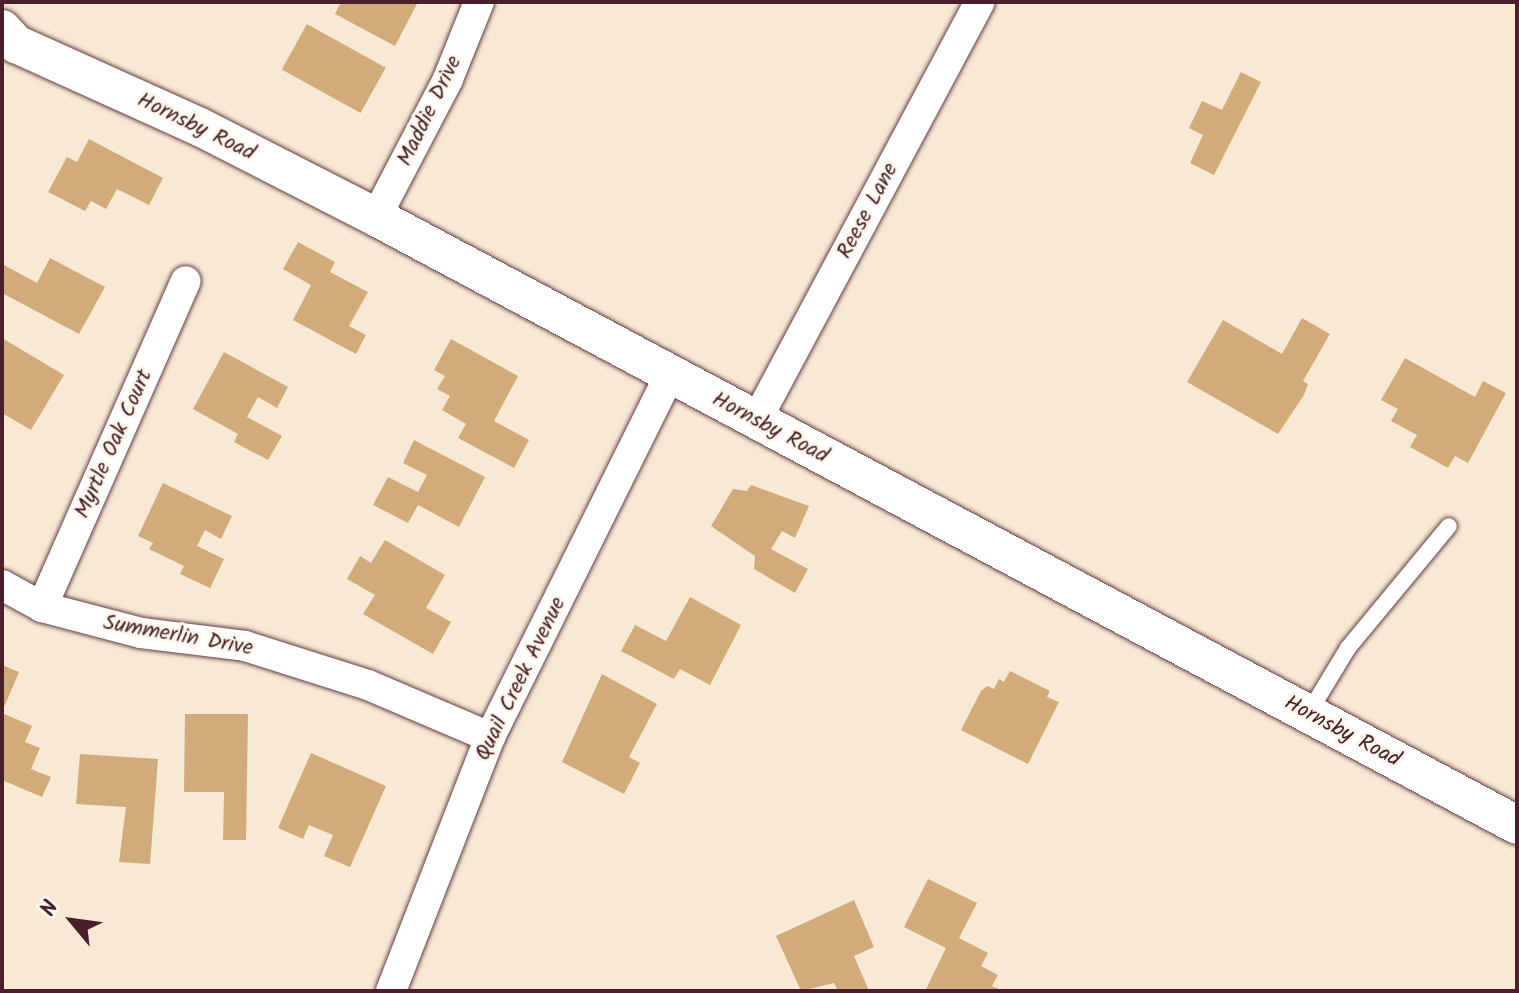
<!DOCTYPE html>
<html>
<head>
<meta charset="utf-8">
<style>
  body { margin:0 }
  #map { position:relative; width:1519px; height:993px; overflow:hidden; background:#f7e9d4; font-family:Kalam,sans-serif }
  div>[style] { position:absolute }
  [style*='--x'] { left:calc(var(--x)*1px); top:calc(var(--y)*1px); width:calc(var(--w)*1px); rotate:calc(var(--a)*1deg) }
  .building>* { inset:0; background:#d2ab7b; transform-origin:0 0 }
  .roads { filter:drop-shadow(0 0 2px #643d44) drop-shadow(0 0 2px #643d44) }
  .service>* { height:16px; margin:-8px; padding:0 8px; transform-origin:8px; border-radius:8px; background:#fff }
  .minor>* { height:30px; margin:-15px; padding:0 15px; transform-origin:15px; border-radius:15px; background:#fff }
  .tertiary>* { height:38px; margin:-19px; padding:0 19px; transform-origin:19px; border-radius:19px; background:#fff }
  span { translate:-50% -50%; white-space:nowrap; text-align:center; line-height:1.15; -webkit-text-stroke:6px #fbf7ec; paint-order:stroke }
  .street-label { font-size:22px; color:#4a1f2b }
  .frame { position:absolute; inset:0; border:4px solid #4a1f2b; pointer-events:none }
  .north { position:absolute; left:32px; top:881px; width:80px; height:80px; -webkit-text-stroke:6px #fbf7ec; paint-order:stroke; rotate:299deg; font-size:22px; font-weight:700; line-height:32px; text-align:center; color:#4a1f2b }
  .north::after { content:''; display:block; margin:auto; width:28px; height:36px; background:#4a1f2b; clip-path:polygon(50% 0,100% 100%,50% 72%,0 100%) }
</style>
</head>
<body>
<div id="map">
  <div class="building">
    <div style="clip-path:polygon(341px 2px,418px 2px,395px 46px,335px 14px)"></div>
    <div style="left:307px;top:24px;width:90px;height:52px;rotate:29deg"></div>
    <div style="clip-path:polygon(1241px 72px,1261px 82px,1214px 175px,1190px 163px,1203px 135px,1189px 128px,1202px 101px,1222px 110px)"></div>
    <div style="clip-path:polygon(89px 139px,163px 178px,149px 205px,117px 189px,106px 209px,91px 201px,85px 211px,48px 192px,67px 157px,77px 162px)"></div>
    <div style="clip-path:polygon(298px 242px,335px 262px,330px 272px,368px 292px,349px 326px,366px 335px,356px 354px,293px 320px,311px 285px,283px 269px)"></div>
    <div style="clip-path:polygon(50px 258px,105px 287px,79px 334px,2px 293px,2px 264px,37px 283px)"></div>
    <div style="clip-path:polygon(1302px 318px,1330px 334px,1303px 381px,1308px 384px,1304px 395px,1278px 434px,1187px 382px,1223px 320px,1282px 354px)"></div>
    <div style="clip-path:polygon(2px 338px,64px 375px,31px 430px,2px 413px)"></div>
    <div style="clip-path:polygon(451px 339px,518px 376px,494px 421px,529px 440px,514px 468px,458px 438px,466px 424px,442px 410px,450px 396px,437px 389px,445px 376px,434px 370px)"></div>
    <div style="clip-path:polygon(224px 352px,288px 387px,277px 408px,258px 397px,247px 417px,282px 436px,268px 460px,234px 442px,238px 434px,193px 409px)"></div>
    <div style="clip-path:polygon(1405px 358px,1475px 397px,1483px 381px,1506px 393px,1468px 463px,1455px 456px,1448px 468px,1410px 447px,1417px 435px,1391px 421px,1398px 409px,1381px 400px)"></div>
    <div style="clip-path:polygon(414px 440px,485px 477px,459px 527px,418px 505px,408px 523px,373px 505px,388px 477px,418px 492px,427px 475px,403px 463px)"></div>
    <div style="clip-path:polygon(163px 483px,232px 516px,221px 539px,205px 530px,197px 546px,224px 559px,210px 588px,180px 574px,184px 566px,149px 549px,153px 543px,138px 536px)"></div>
    <div style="clip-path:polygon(751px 485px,809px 506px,795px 538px,782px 531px,771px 549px,808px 569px,795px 593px,754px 569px,755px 556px,711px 526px,733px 489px,747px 491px)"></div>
    <div style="clip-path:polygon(385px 540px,445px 575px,426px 608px,451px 622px,433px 654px,363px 614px,375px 595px,347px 579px,360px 556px,371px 563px)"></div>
    <div style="clip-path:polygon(690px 597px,741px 625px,710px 685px,680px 669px,674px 679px,621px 651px,635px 625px,666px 641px)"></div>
    <div style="clip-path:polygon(2px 665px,19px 672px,2px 712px)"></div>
    <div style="clip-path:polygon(1010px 671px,1050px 691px,1047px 697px,1059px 702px,1028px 764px,961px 730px,981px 691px,987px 686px,994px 689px,999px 679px,1004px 682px)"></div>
    <div style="clip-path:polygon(602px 674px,657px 704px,629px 757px,640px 763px,624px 794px,562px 762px)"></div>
    <div style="clip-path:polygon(2px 713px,32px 726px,25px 742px,40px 748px,31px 769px,51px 777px,42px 797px,2px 780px)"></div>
    <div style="clip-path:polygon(185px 714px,248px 714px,246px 840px,223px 840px,224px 792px,184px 792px)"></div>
    <div style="clip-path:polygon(311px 753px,386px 786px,350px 867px,324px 856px,333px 835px,309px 825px,303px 839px,278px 828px)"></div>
    <div style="clip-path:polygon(80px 754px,158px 759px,150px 864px,119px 862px,126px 807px,76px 804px)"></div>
    <div style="clip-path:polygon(928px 879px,977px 903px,959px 938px,988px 953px,981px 966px,998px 975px,992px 986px,1003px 991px,925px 991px,946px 948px,904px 927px)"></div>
    <div style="clip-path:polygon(854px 900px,874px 947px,854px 956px,869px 991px,838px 991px,834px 983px,801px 991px,776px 936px)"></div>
  </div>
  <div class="roads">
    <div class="service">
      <div style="--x:1308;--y:714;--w:77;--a:-58.8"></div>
      <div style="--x:1348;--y:648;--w:158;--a:-50.4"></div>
    </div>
    <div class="minor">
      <div style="--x:376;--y:217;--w:156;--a:-62.4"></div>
      <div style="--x:448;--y:79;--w:83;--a:-68.1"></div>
      <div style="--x:756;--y:421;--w:475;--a:-61.9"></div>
      <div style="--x:2;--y:585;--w:46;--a:28.8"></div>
      <div style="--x:42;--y:607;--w:102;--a:14.7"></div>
      <div style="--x:141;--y:633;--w:105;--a:7.1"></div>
      <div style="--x:245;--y:646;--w:129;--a:17.6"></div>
      <div style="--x:368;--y:685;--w:133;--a:23.1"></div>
      <div style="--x:42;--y:607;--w:356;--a:-66.2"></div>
      <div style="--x:391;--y:991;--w:273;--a:-68.7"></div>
      <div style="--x:490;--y:737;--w:404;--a:-63.6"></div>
    </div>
    <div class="tertiary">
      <div style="--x:2;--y:29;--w:21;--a:47"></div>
      <div style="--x:16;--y:44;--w:202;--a:24.3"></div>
      <div style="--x:200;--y:127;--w:198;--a:27.1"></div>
      <div style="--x:376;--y:217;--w:1293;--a:28.05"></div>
    </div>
  </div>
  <div class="street-label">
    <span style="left:430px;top:111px;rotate:-64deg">Maddie Drive</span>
    <span style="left:196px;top:127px;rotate:26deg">Hornsby Road</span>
    <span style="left:868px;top:211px;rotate:-62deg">Reese Lane</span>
    <span style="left:770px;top:428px;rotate:28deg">Hornsby Road</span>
    <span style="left:114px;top:444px;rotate:-66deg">Myrtle Oak Court</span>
    <span style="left:178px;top:636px;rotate:10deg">Summerlin Drive</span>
    <span style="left:521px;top:679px;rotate:-64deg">Quail Creek Avenue</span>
    <span style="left:1342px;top:732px;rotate:28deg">Hornsby Road</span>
  </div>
  <div class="frame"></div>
  <div class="north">N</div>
</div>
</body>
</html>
